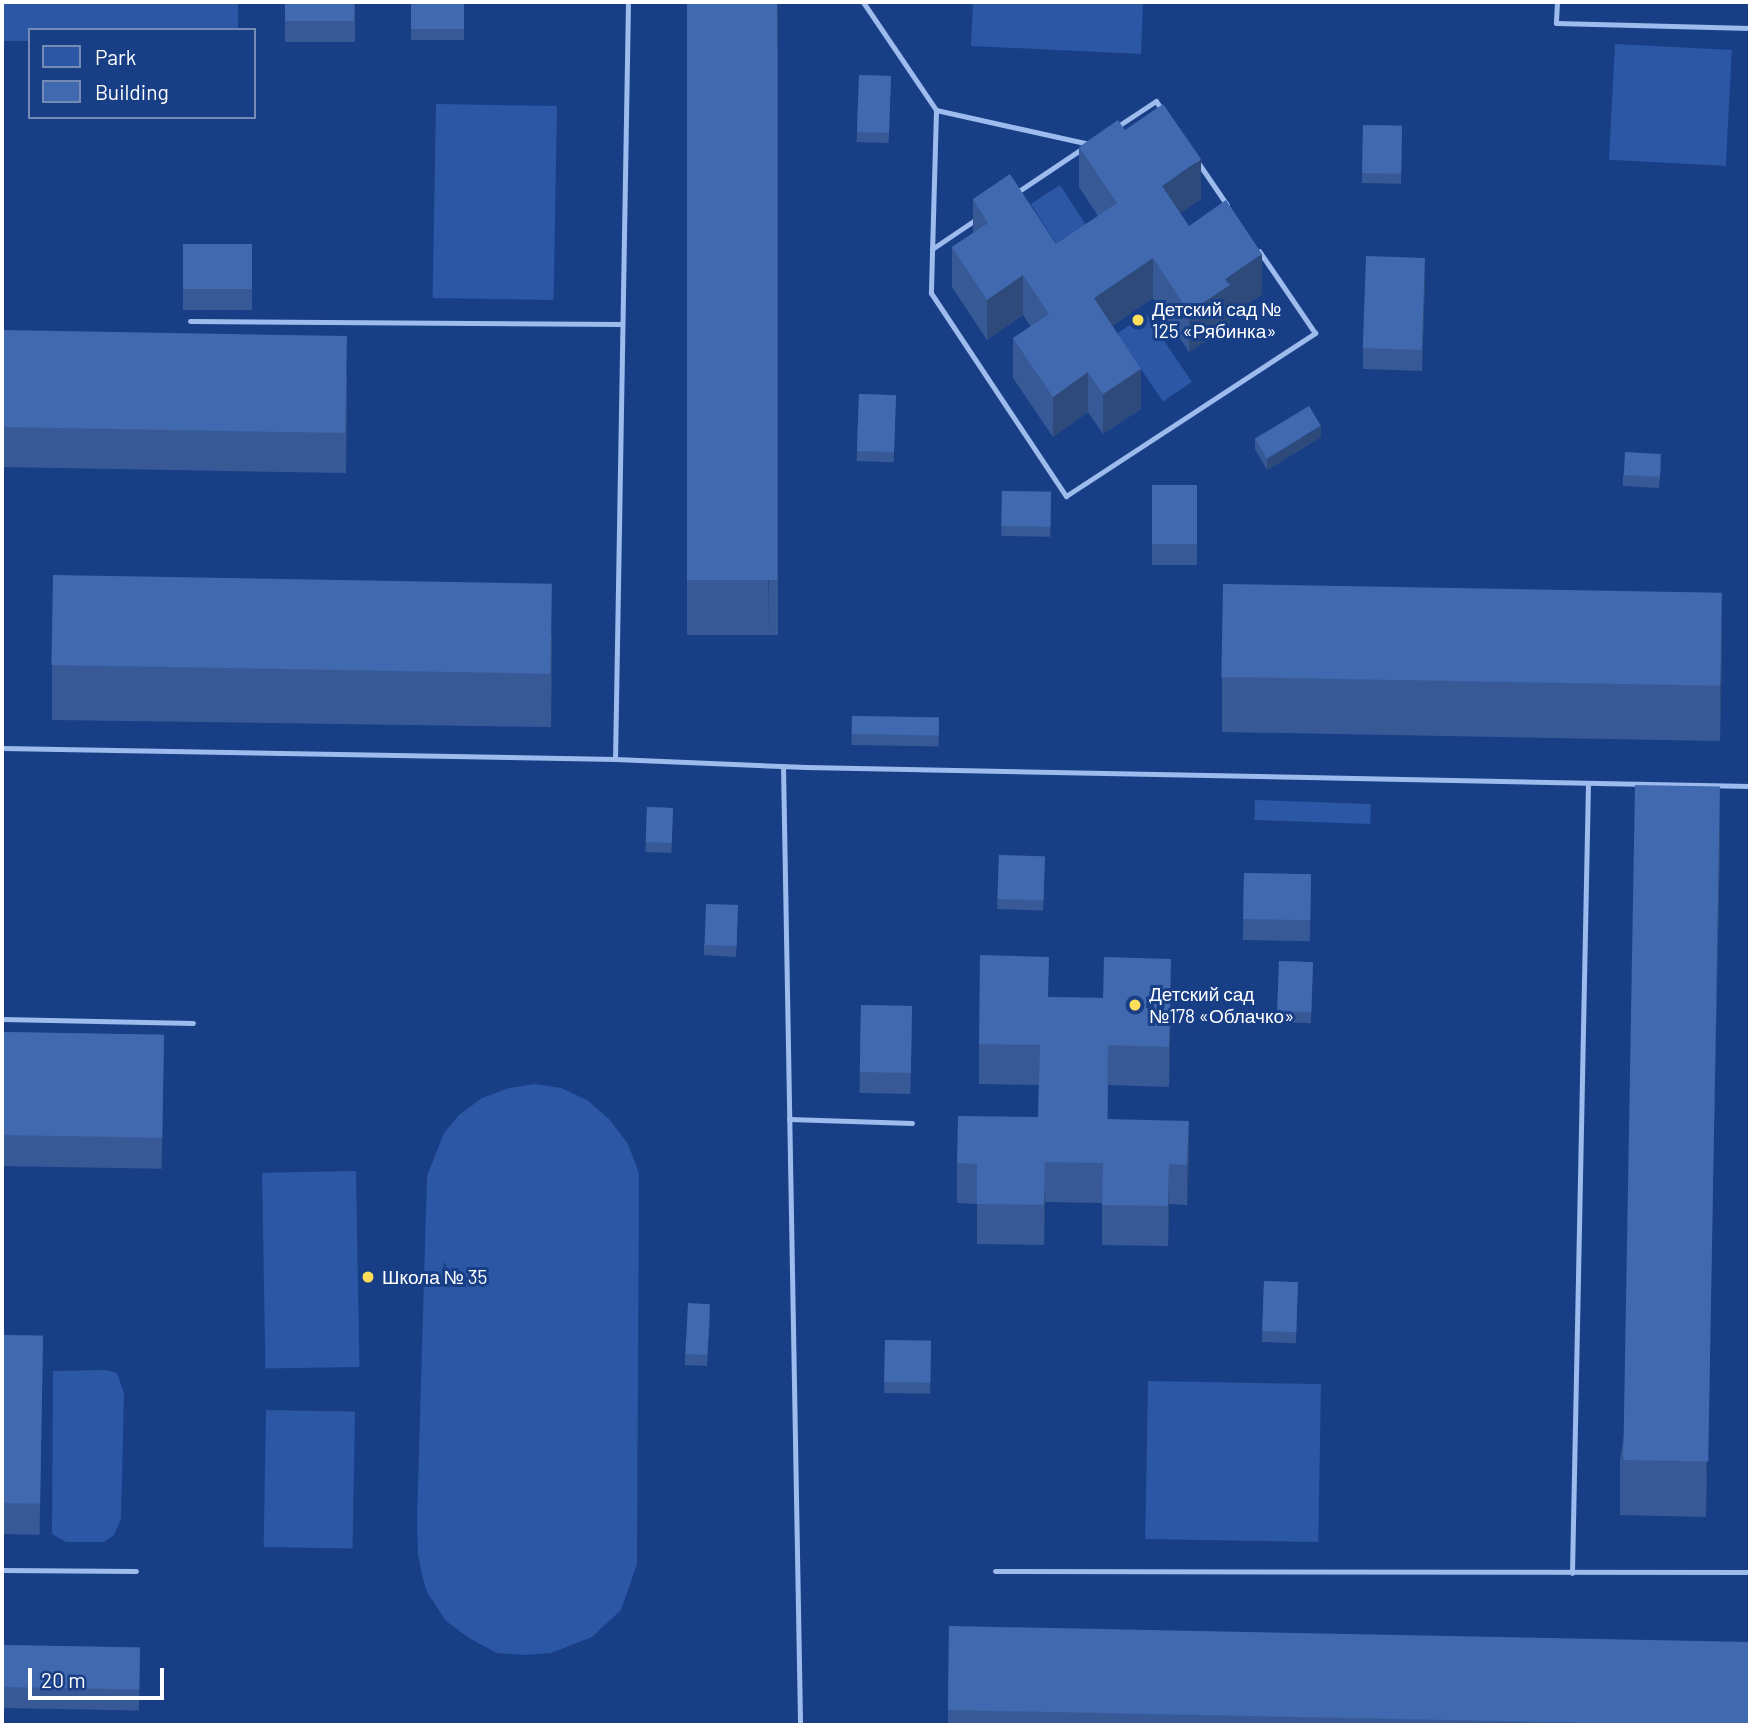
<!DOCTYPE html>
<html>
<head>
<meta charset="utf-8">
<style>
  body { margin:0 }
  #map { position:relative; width:1752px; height:1727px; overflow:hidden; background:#183e86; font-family:Barlow,sans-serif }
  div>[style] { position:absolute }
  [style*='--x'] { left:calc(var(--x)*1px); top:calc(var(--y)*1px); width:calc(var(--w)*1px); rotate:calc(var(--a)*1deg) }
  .green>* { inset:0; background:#2b57a5; transform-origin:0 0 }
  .lane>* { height:5px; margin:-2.5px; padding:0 2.5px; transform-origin:2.5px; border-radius:2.5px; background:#9ebbed }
  .wall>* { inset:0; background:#375a97; transform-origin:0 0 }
  .shaded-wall>* { inset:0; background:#2d4a7b }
  .building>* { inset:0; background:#4069b0; transform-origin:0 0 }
  .dots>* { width:19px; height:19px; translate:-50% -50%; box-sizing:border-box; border:4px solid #183e86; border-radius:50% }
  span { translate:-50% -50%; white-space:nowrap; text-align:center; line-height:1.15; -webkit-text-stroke:6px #183e86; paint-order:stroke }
  .poi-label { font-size:19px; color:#fff }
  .left { translate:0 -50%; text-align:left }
  .frame { position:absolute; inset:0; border:4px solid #fff; pointer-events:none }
  .legend { position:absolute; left:28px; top:28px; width:228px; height:91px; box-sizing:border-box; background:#183e86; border:2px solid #748bb6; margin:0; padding:9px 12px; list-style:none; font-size:21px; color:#fff }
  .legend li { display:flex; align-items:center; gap:14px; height:35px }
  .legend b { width:35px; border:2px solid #748bb6 }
  .scale { position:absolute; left:28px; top:1668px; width:136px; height:32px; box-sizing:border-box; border:4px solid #fff; border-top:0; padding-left:9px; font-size:21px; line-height:24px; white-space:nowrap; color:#fff; -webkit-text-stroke:5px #183e86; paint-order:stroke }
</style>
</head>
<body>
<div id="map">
  <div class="green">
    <div style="clip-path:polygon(2px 2px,238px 2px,238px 30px,30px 30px,30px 41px,2px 41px)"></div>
    <div style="clip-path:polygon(973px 2px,1143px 2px,1141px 54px,971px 46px)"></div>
    <div style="left:1615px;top:44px;width:117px;height:116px;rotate:3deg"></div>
    <div style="left:436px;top:104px;width:121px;height:194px;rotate:1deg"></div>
    <div style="left:1060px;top:185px;width:77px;height:35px;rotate:57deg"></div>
    <div style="left:1146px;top:314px;width:82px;height:35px;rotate:56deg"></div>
    <div style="left:1255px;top:800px;width:116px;height:20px;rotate:2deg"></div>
    <div style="clip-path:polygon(536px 1084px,561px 1088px,587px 1100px,609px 1119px,628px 1144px,639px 1173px,637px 1564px,621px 1610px,592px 1637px,551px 1653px,525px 1655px,497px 1653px,469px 1638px,446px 1621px,427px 1592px,423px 1579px,418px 1555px,417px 1521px,427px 1176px,444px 1133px,459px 1115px,482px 1098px,509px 1088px)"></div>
    <div style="left:356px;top:1171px;width:196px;height:94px;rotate:89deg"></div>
    <div style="clip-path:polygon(106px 1370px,117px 1373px,124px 1393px,121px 1519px,114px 1535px,104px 1542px,66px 1542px,52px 1534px,52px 1529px,53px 1371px)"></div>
    <div style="left:1148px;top:1381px;width:173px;height:158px;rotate:1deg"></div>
    <div style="left:266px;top:1410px;width:89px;height:137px;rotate:1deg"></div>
  </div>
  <div class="lane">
    <div style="--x:628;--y:2;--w:757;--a:90.98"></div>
    <div style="--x:615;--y:759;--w:191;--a:2.4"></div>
    <div style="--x:806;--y:767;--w:944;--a:1.15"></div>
    <div style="--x:863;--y:2;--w:130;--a:55.9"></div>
    <div style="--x:936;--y:110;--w:183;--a:91.6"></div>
    <div style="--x:931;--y:293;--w:244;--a:56.4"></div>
    <div style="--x:1066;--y:496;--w:298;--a:-33.2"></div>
    <div style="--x:1315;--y:333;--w:99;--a:-124.3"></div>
    <div style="--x:1557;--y:2;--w:21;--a:93"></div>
    <div style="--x:1556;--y:23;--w:194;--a:1.5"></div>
    <div style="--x:936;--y:110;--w:157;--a:12.5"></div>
    <div style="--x:1115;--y:128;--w:49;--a:-33.4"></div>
    <div style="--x:1156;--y:101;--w:14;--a:56"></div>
    <div style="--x:1197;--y:161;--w:53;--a:55.7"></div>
    <div style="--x:1016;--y:193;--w:81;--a:-33.9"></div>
    <div style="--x:932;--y:249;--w:55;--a:-34"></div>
    <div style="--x:190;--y:321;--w:432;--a:0.4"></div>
    <div style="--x:2;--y:748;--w:613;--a:1.03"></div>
    <div style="--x:783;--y:766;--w:959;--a:88.98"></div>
    <div style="--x:2;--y:1019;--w:191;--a:1.2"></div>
    <div style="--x:789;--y:1119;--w:123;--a:1.9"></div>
    <div style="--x:2;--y:1570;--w:134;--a:0.4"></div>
    <div style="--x:995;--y:1571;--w:755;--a:0.08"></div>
    <div style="--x:1572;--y:1573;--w:790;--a:-88.84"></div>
  </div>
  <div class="wall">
    <div style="left:285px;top:2px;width:70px;height:40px"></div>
    <div style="left:411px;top:2px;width:53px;height:38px"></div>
    <div style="left:687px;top:2px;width:91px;height:633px"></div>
    <div style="left:859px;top:75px;width:32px;height:67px;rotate:2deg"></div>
    <div style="left:1363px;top:125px;width:39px;height:58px;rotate:1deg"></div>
    <div style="clip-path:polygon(1125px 130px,1201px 199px,1180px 213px,1189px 226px,1262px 294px,1230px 316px,1230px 325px,1189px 352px,1153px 298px,1112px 326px,1141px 409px,1103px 434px,1088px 412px,1053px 437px,1013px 378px,1013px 338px,1031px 327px,1023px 315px,987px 340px,952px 287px,952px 247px,973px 233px,973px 199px,1056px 244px,1098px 216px,1079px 187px,1079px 147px)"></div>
    <div style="left:183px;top:244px;width:69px;height:66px"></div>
    <div style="clip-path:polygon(1425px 279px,1422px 371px,1363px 369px,1363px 348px)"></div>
    <div style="clip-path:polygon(2px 330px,347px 375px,346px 473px,2px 467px)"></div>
    <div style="left:859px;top:394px;width:37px;height:67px;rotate:2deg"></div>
    <div style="clip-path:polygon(1321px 437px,1267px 470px,1255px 449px,1255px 438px)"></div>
    <div style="clip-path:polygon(1661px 465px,1659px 488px,1623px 486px,1623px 475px)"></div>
    <div style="left:1152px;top:485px;width:45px;height:80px"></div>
    <div style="left:1002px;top:491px;width:49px;height:45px;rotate:1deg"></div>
    <div style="clip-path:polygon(552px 636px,551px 727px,52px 720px,52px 665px)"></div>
    <div style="clip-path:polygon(1722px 648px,1720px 741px,1222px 732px,1222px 677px)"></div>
    <div style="left:852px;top:716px;width:87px;height:29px;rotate:1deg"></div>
    <div style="left:647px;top:807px;width:26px;height:45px;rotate:2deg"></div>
    <div style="clip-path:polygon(1720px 841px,1706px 1517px,1620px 1515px,1620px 1460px)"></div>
    <div style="left:999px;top:855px;width:46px;height:54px;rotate:2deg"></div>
    <div style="left:1244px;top:873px;width:67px;height:67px;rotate:1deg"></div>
    <div style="clip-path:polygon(738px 905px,736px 957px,704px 955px,704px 945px)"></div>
    <div style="left:1279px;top:961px;width:34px;height:61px;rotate:2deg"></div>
    <div style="clip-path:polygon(1049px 997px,1171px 999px,1169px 1087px,1108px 1085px,1108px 1119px,1189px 1161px,1187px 1205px,1169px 1204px,1168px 1246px,1102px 1245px,1102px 1203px,1045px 1202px,1044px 1245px,977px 1244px,977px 1204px,957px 1203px,957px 1163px,1038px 1117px,1039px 1085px,979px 1084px,979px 1044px)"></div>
    <div style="left:861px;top:1005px;width:51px;height:88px;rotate:1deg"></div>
    <div style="left:2px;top:1032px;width:162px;height:134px;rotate:1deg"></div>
    <div style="left:1264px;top:1281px;width:34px;height:61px;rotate:2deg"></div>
    <div style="clip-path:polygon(710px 1315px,707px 1366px,685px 1365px,685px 1354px)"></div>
    <div style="left:2px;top:1335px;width:41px;height:199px;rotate:1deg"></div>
    <div style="left:885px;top:1340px;width:46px;height:53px;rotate:1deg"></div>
    <div style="clip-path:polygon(949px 1626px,1750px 1725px,948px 1725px)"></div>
    <div style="left:2px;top:1645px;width:138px;height:63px;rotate:1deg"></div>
  </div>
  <div class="shaded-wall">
    <div style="clip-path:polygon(777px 2px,778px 2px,768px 637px,768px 582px)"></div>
    <div style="clip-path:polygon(1201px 159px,1201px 199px,1162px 226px,1162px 186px)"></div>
    <div style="clip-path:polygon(1262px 254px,1262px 294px,1230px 316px,1230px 325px,1189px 352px,1189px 312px,1225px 279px)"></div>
    <div style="clip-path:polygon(1153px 258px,1153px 298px,1094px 338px,1094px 298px)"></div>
    <div style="clip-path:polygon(1425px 258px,1425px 279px,1422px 371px,1422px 350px)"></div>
    <div style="clip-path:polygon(1023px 275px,1023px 315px,987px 340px,987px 300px)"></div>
    <div style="clip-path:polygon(347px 335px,347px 375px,346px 473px,346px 433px)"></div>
    <div style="clip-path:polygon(1141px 369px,1141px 409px,1103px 434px,1103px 394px)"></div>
    <div style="clip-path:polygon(1088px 372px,1088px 412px,1053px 437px,1053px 397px)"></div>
    <div style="clip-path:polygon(1321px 426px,1321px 437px,1267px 470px,1267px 459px)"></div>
    <div style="clip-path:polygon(552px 581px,552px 636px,551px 727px,551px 672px)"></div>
    <div style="clip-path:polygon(1722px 593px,1722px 648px,1720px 741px,1720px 686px)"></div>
    <div style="clip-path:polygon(1720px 786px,1720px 841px,1706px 1517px,1706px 1462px)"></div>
    <div style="clip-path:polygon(1171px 959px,1171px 999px,1169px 1087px,1169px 1047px)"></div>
    <div style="clip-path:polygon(1189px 1121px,1189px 1161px,1187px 1205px,1187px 1165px)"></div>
    <div style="clip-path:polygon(1045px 1162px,1045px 1202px,1044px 1245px,1044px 1205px)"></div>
    <div style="clip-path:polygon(1169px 1164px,1169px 1204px,1168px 1246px,1168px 1206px)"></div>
  </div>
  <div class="building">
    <div style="left:285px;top:2px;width:69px;height:19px"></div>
    <div style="left:411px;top:2px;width:53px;height:27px"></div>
    <div style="left:687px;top:2px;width:90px;height:578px"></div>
    <div style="left:859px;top:75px;width:32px;height:57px;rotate:2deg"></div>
    <div style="clip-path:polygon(1163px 104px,1201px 159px,1162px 186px,1189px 226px,1226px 200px,1262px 254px,1225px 279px,1230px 285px,1189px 312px,1153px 258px,1094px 298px,1141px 369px,1103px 394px,1088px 372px,1053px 397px,1013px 338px,1049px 314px,1023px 275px,987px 300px,952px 247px,988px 223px,973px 199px,1010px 174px,1056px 244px,1117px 203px,1079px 147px,1118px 120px,1125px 130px)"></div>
    <div style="left:1363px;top:125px;width:39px;height:48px;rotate:1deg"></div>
    <div style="left:183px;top:244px;width:69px;height:45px"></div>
    <div style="left:1366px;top:256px;width:59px;height:92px;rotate:2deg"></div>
    <div style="left:2px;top:330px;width:345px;height:97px;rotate:1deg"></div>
    <div style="left:859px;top:394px;width:37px;height:57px;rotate:2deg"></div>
    <div style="left:1309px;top:406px;width:23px;height:63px;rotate:59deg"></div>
    <div style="left:1625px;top:452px;width:36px;height:23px;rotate:3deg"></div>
    <div style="left:1152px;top:485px;width:45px;height:59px"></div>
    <div style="left:1002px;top:491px;width:49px;height:35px;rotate:1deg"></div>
    <div style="left:53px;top:575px;width:499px;height:90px;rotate:1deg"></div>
    <div style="left:1223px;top:584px;width:499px;height:93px;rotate:1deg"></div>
    <div style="left:852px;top:716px;width:87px;height:18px;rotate:1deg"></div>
    <div style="left:1635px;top:785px;width:85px;height:675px;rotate:1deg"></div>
    <div style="left:647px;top:807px;width:26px;height:35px;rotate:2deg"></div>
    <div style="left:999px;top:855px;width:46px;height:44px;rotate:2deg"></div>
    <div style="left:1244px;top:873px;width:67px;height:46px;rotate:1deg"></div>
    <div style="left:706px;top:904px;width:32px;height:41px;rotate:2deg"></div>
    <div style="clip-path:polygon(980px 955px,1049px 957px,1048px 997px,1103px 998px,1104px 957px,1171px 959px,1169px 1047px,1108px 1045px,1107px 1119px,1189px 1121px,1187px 1165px,1169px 1164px,1168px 1206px,1102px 1205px,1103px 1163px,1045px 1162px,1044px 1205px,977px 1204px,977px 1164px,957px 1163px,958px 1116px,1038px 1117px,1040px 1045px,979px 1044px)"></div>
    <div style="left:1279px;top:961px;width:34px;height:50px;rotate:2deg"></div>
    <div style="left:861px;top:1005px;width:51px;height:67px;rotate:1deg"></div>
    <div style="left:2px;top:1032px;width:162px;height:103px;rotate:1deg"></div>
    <div style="left:1264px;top:1281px;width:34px;height:50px;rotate:2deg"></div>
    <div style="left:688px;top:1303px;width:22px;height:51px;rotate:3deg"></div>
    <div style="left:2px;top:1335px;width:41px;height:168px;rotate:1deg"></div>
    <div style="left:885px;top:1340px;width:46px;height:42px;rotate:1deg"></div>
    <div style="clip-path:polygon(949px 1626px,1750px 1642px,1750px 1725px,1698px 1725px,948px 1710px)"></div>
    <div style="left:2px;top:1645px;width:138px;height:42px;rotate:1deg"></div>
  </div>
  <div class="dots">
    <div style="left:1138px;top:320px;background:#ffde5a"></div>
    <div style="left:1135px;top:1005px;background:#ffde5a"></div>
    <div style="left:368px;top:1277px;background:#ffde5a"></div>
  </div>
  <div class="poi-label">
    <span class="left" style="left:1152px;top:320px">Детский сад №<br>125 «Рябинка»</span>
    <span class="left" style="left:1149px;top:1005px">Детский сад<br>№178 «Облачко»</span>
    <span class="left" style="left:382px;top:1277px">Школа № 35</span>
  </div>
  <div class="frame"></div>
  <ul class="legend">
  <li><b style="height:19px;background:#2b57a5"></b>Park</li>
  <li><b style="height:19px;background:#4069b0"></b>Building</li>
  </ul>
  <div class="scale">20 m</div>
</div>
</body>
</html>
